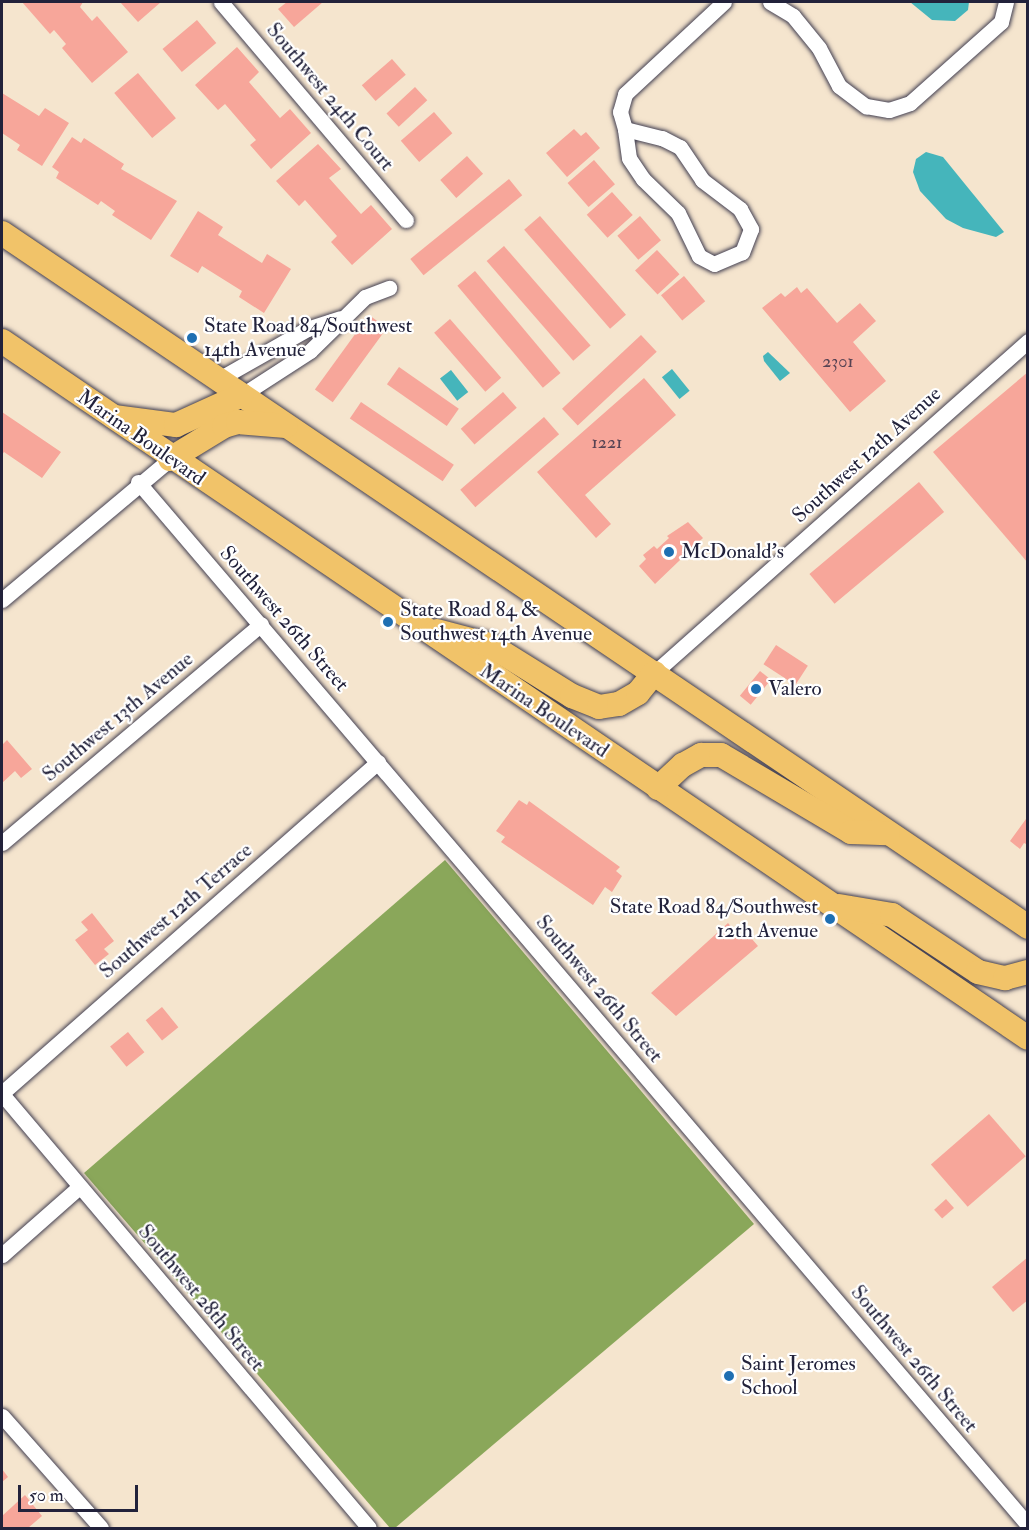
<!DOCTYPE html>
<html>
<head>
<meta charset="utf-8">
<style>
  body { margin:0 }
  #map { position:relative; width:1029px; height:1530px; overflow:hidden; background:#f5e5ce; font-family:"IM FELL Double Pica",serif }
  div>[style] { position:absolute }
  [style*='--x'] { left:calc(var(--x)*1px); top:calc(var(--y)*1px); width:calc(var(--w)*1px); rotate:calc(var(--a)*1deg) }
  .forest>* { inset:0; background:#8aa75a }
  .water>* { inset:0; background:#45b5bb; transform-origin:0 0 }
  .building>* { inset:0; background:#f7a69a; transform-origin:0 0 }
  .roads { filter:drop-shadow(0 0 2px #423f51) drop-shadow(0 0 2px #423f51) }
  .street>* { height:15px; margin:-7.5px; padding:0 7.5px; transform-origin:7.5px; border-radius:7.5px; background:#fff }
  .primary>* { height:24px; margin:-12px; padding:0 12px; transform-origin:12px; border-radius:12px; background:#f1c369 }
  .dots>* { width:16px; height:16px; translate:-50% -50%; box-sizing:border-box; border:3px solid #fff; border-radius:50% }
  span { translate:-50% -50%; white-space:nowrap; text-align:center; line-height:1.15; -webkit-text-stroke:4.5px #fff; paint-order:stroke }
  .number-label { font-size:18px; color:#574353 }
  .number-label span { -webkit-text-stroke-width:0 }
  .street-label { font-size:21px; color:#22223b }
  .poi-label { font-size:21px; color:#22223b }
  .left { translate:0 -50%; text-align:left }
  .right { translate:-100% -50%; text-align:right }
  .frame { position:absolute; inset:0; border:3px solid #22223b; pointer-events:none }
  .scale { position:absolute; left:18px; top:1485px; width:120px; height:27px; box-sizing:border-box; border:3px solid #22223b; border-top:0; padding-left:8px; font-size:18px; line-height:21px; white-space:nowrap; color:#22223b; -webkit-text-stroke:4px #fff; paint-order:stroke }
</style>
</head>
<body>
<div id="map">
  <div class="forest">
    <div style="clip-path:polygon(445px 860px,754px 1224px,395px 1528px,390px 1528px,84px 1173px)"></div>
  </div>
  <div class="water">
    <div style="clip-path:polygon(910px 2px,969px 2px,968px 10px,955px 21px,932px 20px)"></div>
    <div style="clip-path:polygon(926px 152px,943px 157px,1004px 232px,996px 237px,963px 228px,946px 219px,920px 191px,913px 172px,916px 159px)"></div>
    <div style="clip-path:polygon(768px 352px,790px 373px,780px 381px,764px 361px,763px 356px)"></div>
    <div style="left:672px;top:369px;width:28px;height:13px;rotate:51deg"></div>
    <div style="left:451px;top:370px;width:28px;height:14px;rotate:52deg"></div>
  </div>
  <div class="building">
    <div style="clip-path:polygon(22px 2px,83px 2px,80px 7px,92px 21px,97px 16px,128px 52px,92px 83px,62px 48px,66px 44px,54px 30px,50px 34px)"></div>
    <div style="clip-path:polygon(120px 2px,161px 2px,138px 22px)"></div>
    <div style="clip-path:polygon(287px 2px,323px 2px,294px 27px,278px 9px)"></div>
    <div style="left:197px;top:20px;width:30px;height:45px;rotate:50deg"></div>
    <div style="clip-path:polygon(237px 47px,259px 72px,249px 82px,280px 118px,290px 109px,311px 133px,271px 169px,250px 145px,256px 140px,225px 104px,218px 110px,195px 85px)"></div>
    <div style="left:392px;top:59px;width:21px;height:40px;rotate:49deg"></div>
    <div style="left:138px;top:73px;width:59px;height:31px;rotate:50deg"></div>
    <div style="left:415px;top:87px;width:18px;height:39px;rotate:47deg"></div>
    <div style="clip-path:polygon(2px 93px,39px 116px,45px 108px,69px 123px,42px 166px,17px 150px,20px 145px,2px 133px)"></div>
    <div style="left:434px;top:112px;width:28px;height:44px;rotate:49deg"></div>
    <div style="clip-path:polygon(574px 129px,581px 136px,586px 132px,600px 148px,567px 177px,546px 153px)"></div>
    <div style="clip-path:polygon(72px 137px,81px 143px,84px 138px,124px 164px,121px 169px,177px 201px,151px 240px,112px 215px,115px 211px,101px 201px,98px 205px,56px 178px,59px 172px,52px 167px)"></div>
    <div style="clip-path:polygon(318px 144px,341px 169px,329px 178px,361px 214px,371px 205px,392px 229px,352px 265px,331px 242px,337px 236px,305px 200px,299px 206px,276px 181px)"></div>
    <div style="left:467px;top:156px;width:24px;height:36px;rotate:48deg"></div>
    <div style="left:594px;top:160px;width:32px;height:35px;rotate:49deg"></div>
    <div style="left:509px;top:179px;width:21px;height:127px;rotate:51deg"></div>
    <div style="left:612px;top:192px;width:31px;height:34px;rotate:48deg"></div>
    <div style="clip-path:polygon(198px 211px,223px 227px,218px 235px,262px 263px,267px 254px,291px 269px,264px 313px,239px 297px,242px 291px,202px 266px,198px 273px,170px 256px)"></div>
    <div style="left:540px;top:216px;width:131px;height:21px;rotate:49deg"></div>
    <div style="left:640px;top:216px;width:32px;height:30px;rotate:49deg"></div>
    <div style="left:504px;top:246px;width:132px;height:23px;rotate:49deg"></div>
    <div style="left:657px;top:250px;width:33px;height:30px;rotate:47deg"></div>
    <div style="left:475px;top:271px;width:133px;height:23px;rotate:50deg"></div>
    <div style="left:684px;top:276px;width:33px;height:30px;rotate:50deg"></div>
    <div style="clip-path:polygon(797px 287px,801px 293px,807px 288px,837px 323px,860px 303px,876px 321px,853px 342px,886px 381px,850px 412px,762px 308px,781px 293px,785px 297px)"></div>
    <div style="left:369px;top:315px;width:22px;height:92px;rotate:36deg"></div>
    <div style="left:450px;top:319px;width:78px;height:21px;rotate:49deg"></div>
    <div style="left:641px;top:335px;width:23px;height:108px;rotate:47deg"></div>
    <div style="left:399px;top:367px;width:73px;height:21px;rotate:35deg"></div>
    <div style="clip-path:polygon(1028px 372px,1028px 563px,933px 452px)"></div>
    <div style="clip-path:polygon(644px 378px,676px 415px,585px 495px,611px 524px,596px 538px,537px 472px)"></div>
    <div style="left:503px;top:392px;width:21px;height:56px;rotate:49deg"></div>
    <div style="left:361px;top:402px;width:112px;height:20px;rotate:34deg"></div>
    <div style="clip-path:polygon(2px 412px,61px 452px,42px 478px,4px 452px,2px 455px)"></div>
    <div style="left:544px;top:417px;width:23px;height:111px;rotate:49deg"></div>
    <div style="left:919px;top:482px;width:39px;height:143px;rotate:50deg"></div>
    <div style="clip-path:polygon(688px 522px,703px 538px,655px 584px,639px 566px,646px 559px,643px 555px,654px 546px,657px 549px,669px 538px,667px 536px)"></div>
    <div style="left:776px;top:645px;width:38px;height:23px;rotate:33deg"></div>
    <div style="left:760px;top:671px;width:14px;height:32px;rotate:39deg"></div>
    <div style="clip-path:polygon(7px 740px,32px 769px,21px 778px,15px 771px,2px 783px,2px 745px)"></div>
    <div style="clip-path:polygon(519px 800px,527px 805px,529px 801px,620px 867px,616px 871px,622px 876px,612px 892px,605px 887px,593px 905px,501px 842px,505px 837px,496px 831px)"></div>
    <div style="clip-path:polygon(1026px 819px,1028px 845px,1024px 843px,1020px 849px,1010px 841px)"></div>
    <div style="clip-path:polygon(92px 913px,114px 941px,104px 949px,109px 954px,95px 965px,75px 940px,88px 930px,81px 922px)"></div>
    <div style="clip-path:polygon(728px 923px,739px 936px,745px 931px,758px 946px,676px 1016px,651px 993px)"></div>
    <div style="left:162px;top:1007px;width:26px;height:21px;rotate:51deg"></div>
    <div style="left:128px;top:1032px;width:26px;height:23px;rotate:51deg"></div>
    <div style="left:989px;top:1114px;width:56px;height:77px;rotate:49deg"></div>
    <div style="left:946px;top:1199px;width:12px;height:16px;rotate:48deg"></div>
    <div style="clip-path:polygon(1028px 1257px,1028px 1300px,1013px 1312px,992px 1287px)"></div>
    <div style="clip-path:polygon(2px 1469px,8px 1477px,2px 1482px)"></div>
    <div style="clip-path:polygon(25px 1495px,42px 1516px,28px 1528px,2px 1528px,2px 1516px)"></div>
  </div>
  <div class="roads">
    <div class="street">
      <div style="--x:221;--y:2;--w:286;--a:49.7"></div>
      <div style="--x:770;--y:2;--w:27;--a:31"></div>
      <div style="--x:793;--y:16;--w:41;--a:50.9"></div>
      <div style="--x:819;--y:48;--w:43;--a:62.2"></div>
      <div style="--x:839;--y:86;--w:34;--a:37"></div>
      <div style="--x:866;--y:106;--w:23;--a:10"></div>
      <div style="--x:889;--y:110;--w:22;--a:-18"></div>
      <div style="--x:910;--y:103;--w:122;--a:-41.7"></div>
      <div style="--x:1001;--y:22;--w:21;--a:-76"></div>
      <div style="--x:625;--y:129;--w:38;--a:14"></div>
      <div style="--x:662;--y:138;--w:20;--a:27"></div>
      <div style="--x:680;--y:147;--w:40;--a:56"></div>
      <div style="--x:702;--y:180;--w:48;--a:37.3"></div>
      <div style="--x:740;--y:209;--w:23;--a:61"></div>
      <div style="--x:751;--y:229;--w:25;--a:111"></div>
      <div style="--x:742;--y:252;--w:30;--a:157"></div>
      <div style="--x:714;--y:264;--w:17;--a:-152"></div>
      <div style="--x:699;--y:256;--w:48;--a:-116"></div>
      <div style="--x:678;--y:213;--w:49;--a:-135.8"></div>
      <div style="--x:643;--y:179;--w:25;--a:-124"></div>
      <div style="--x:629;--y:158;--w:29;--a:-98"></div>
      <div style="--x:625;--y:129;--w:18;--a:-106"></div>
      <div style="--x:620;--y:112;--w:19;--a:-74"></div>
      <div style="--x:625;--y:94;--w:135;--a:-42.9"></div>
      <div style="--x:219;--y:379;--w:101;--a:-29.6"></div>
      <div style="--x:307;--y:329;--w:35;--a:-18"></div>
      <div style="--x:242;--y:395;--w:81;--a:-32.9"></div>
      <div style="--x:310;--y:351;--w:77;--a:-44.5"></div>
      <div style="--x:365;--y:297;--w:26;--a:-21"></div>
      <div style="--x:138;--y:482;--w:1371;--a:49.53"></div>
      <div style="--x:2;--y:600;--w:219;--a:-40"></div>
      <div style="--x:654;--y:673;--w:500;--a:-41.6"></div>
      <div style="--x:2;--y:843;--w:339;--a:-40.2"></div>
      <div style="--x:2;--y:1093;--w:501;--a:-41.36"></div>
      <div style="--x:2;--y:1094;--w:568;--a:49.78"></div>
      <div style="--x:2;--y:1255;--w:103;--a:-41.4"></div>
      <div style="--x:2;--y:1416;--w:149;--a:48.5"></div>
    </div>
    <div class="primary">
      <div style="--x:2;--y:233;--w:1239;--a:34.07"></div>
      <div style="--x:2;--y:341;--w:1240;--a:34.19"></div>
      <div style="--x:114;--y:417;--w:63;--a:7.4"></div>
      <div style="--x:176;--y:425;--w:72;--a:-24.4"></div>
      <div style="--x:170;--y:459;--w:63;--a:-31.4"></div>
      <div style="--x:224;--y:426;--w:15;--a:-16"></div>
      <div style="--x:238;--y:422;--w:48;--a:4.8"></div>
      <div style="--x:437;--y:631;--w:55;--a:14.8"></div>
      <div style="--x:490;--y:645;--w:97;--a:31.9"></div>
      <div style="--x:572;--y:696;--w:29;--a:22"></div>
      <div style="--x:599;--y:707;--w:20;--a:-9"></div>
      <div style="--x:619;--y:704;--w:22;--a:-30"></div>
      <div style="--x:638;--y:693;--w:26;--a:-51"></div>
      <div style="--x:658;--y:788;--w:34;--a:-43"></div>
      <div style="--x:683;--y:765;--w:21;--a:-29"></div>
      <div style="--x:701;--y:755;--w:20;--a:0"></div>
      <div style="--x:721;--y:755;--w:151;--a:30.6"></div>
      <div style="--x:851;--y:832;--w:37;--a:2"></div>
      <div style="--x:839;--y:906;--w:54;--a:9.6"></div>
      <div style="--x:892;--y:915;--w:103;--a:33.5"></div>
      <div style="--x:978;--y:972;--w:28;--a:13"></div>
      <div style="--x:1005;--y:978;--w:24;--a:-15"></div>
    </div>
  </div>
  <div class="dots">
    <div style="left:192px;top:338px;background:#1f6fb2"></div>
    <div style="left:669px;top:552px;background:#1f6fb2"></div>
    <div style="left:388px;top:622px;background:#1f6fb2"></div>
    <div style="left:756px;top:689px;background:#1f6fb2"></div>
    <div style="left:830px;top:919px;background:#1f6fb2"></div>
    <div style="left:729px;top:1376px;background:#1f6fb2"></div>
  </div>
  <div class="number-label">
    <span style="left:838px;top:362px">2301</span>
    <span style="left:607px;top:443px">1221</span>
  </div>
  <div class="street-label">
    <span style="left:330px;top:97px;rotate:50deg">Southwest 24th Court</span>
    <span style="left:141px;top:438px;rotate:35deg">Marina Boulevard</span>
    <span style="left:867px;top:455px;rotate:-42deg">Southwest 12th Avenue</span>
    <span style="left:284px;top:619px;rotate:49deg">Southwest 26th Street</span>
    <span style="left:544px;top:711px;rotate:34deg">Marina Boulevard</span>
    <span style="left:118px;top:717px;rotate:-40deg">Southwest 13th Avenue</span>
    <span style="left:176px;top:911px;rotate:-41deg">Southwest 12th Terrace</span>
    <span style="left:599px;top:989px;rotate:50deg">Southwest 26th Street</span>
    <span style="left:201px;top:1298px;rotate:50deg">Southwest 28th Street</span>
    <span style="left:914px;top:1359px;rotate:50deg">Southwest 26th Street</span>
  </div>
  <div class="poi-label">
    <span class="left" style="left:204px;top:338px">State Road 84/Southwest<br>14th Avenue</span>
    <span class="left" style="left:681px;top:552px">McDonald's</span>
    <span class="left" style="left:400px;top:622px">State Road 84 &amp;<br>Southwest 14th Avenue</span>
    <span class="left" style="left:768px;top:689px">Valero</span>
    <span class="right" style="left:818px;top:919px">State Road 84/Southwest<br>12th Avenue</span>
    <span class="left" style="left:741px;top:1376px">Saint Jeromes<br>School</span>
  </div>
  <div class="frame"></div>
  <div class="scale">50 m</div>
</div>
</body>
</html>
